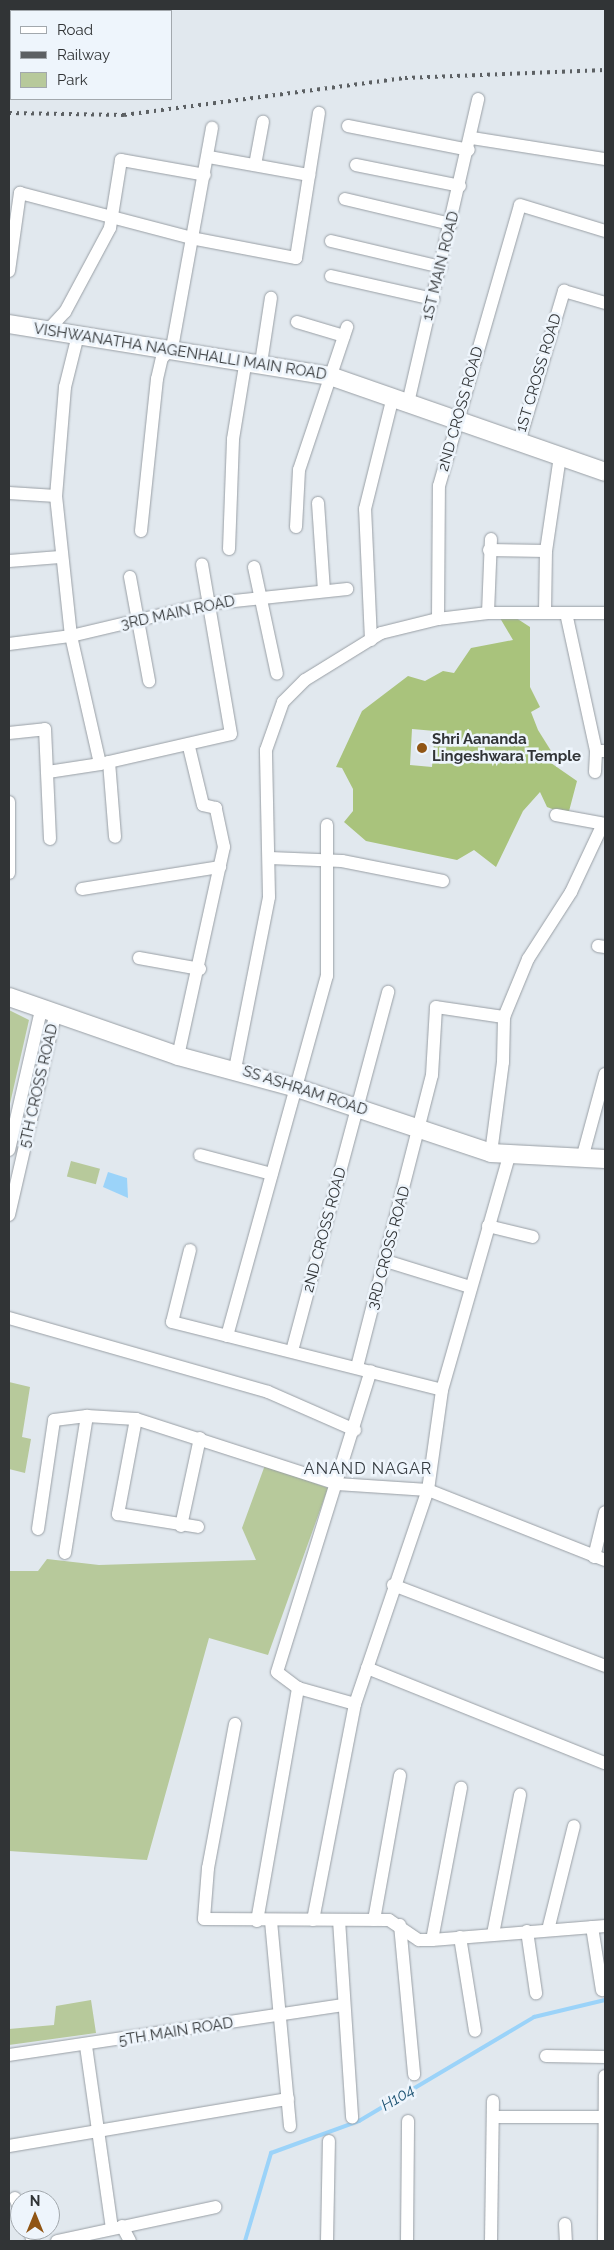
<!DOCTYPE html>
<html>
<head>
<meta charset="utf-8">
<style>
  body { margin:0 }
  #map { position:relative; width:614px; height:2250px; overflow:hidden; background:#e1e8ee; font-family:Raleway,sans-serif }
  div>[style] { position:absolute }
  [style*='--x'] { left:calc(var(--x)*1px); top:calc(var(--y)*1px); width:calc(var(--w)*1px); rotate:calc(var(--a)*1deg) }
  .green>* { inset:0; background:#b7c99b; transform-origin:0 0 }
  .forest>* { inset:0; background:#a9c37c }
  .water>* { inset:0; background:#9bd3f9 }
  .stream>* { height:4px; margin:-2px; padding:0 2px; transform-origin:2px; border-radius:2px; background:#9bd3f9 }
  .roads { filter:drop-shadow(0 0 1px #999fa5) drop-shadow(0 0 1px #999fa5) }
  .street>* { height:12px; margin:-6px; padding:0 6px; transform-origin:6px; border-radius:6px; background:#fff }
  .secondary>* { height:18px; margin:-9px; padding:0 9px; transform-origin:9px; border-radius:9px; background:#fff }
  .rail>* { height:4px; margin-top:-2px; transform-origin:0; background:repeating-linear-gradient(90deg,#5c6063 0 2.5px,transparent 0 7.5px) }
  .dots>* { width:14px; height:14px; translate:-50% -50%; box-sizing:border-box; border:2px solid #eef5fc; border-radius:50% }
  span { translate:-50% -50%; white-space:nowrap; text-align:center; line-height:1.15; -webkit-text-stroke:5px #eef5fc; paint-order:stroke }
  .street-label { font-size:15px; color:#313436 }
  .poi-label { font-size:15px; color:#313436; font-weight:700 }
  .left { translate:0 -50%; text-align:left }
  .neighbourhood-label { font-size:16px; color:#343a3f; letter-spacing:1px }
  .water-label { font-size:16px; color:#1c5272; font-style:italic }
  .frame { position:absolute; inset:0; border:10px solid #313436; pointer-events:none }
  .legend { position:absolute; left:10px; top:10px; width:162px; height:90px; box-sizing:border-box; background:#eef5fc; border:1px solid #a2a8ad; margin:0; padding:6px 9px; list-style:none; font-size:15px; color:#313436 }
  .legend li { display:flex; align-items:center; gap:10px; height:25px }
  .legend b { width:25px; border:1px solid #a2a8ad }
  .north { position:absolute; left:10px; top:2190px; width:50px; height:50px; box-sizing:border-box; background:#eef5fc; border:1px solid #a2a8ad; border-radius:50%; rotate:0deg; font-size:14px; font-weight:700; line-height:20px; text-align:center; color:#313436 }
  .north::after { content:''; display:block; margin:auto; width:18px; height:22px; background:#905514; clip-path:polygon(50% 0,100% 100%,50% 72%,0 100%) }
</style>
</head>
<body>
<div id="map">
  <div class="green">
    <div style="clip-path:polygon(9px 1010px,29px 1020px,9px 1108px)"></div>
    <div style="left:71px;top:1161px;width:30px;height:16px;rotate:15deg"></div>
    <div style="clip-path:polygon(9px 1382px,30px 1387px,22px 1437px,31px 1439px,25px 1473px,9px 1469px)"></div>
    <div style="clip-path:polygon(265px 1465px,328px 1488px,268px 1655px,209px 1638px,147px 1860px,9px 1851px,9px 1571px,38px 1571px,47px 1559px,99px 1565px,256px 1560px,242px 1528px)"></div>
    <div style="clip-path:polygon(91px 2000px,96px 2033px,9px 2045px,9px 2029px,54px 2025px,56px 2006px)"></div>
  </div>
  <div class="forest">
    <div style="clip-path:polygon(evenodd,513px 616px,530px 627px,530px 687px,540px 707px,531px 712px,538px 730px,553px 754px,551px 763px,577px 781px,568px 815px,547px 807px,540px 792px,523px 811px,496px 867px,474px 850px,457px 860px,366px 841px,344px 822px,353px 811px,353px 789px,342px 768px,336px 767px,362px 711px,408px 676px,425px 681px,443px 671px,454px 673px,471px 648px,513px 640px,500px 618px,513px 616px,412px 729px,435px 731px,432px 767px,410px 765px,412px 729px)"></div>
  </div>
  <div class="water">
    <div style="clip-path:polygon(108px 1172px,127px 1178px,128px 1198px,103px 1187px)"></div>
  </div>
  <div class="stream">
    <div style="--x:245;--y:2241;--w:92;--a:-73.5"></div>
    <div style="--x:271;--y:2153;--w:94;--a:-20"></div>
    <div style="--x:359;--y:2121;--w:204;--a:-30.7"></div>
    <div style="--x:534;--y:2017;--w:73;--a:-13.5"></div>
  </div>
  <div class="roads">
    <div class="street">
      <div style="--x:147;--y:11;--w:2;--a:-90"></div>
      <div style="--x:348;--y:126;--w:123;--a:11.2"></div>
      <div style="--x:472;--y:138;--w:135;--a:9"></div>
      <div style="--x:209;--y:157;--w:102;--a:10.2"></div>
      <div style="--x:255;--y:165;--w:44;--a:-79.5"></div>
      <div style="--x:356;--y:165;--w:106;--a:11.4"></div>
      <div style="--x:345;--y:199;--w:109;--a:13.3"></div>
      <div style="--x:331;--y:241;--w:113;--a:13.3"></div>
      <div style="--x:9;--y:271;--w:79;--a:-82"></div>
      <div style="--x:20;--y:193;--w:177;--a:14.7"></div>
      <div style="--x:191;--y:238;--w:107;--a:10.8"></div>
      <div style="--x:296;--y:258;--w:147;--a:-81"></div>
      <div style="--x:331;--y:276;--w:105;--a:12.7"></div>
      <div style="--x:297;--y:322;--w:49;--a:16.6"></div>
      <div style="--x:48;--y:330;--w:25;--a:-47"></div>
      <div style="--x:65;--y:312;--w:95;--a:-61.8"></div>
      <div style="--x:110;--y:228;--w:69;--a:-80.8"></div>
      <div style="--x:121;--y:160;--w:85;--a:10.1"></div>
      <div style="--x:78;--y:335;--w:54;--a:104"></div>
      <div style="--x:65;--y:387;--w:109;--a:94.7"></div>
      <div style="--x:56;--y:496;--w:141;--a:83.9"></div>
      <div style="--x:71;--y:636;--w:131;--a:77.2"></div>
      <div style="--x:100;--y:764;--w:134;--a:-12.9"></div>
      <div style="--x:231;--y:734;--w:172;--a:-99.7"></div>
      <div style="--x:261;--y:363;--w:66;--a:-81.3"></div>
      <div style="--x:408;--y:403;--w:312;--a:-77"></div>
      <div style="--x:519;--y:442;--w:158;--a:-73.4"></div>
      <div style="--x:564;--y:291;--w:43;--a:16.3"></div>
      <div style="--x:9;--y:493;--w:47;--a:3.7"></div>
      <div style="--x:318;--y:503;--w:88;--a:86.1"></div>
      <div style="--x:296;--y:527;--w:57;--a:-87"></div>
      <div style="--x:299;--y:470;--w:151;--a:-71.4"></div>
      <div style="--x:141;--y:531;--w:153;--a:-84"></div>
      <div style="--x:157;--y:379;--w:22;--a:-77"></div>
      <div style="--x:162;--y:358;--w:14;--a:-45"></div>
      <div style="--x:172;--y:348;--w:224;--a:-79.7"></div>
      <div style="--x:229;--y:549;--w:110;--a:-87.9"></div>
      <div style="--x:233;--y:439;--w:80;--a:-80.7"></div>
      <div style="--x:489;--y:550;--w:57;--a:1"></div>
      <div style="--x:9;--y:561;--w:51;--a:-4.5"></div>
      <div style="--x:254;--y:567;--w:109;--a:77.9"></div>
      <div style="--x:130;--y:577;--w:106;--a:79.6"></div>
      <div style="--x:488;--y:613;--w:74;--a:-87.7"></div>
      <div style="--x:545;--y:613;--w:62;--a:-89.1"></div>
      <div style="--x:546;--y:551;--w:96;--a:-81.6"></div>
      <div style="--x:566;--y:613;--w:141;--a:77.7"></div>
      <div style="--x:438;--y:619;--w:133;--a:-89.6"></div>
      <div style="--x:439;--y:486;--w:292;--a:-73.9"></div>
      <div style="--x:520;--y:205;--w:89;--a:17"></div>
      <div style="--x:371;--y:640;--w:131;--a:-92.6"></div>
      <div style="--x:365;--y:509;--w:115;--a:-76"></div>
      <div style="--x:9;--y:644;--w:63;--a:-7.4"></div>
      <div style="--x:71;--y:636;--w:139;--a:-13.3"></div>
      <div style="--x:206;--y:604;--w:142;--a:-6.1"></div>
      <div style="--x:9;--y:733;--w:36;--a:-6"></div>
      <div style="--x:45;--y:729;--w:110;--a:87.4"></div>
      <div style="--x:109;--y:762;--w:75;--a:85.4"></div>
      <div style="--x:48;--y:772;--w:53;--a:-8.7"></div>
      <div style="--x:595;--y:772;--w:21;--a:-87"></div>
      <div style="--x:596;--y:751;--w:9;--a:0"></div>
      <div style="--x:9;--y:802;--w:71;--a:90"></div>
      <div style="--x:556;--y:815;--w:50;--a:10.4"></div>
      <div style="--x:270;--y:858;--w:72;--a:2.4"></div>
      <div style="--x:342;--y:861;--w:103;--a:11.2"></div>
      <div style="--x:82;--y:889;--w:140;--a:-9.1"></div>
      <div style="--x:598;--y:946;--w:7;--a:8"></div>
      <div style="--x:139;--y:958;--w:62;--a:10.2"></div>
      <div style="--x:178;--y:1056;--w:214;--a:-77.6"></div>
      <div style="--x:224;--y:847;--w:40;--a:-102"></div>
      <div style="--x:216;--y:808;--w:13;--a:-167"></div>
      <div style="--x:203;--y:805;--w:60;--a:-103.6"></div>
      <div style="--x:235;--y:1069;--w:175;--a:-78.8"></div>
      <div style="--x:269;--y:897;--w:147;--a:-91.2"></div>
      <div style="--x:266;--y:750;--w:51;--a:-70.5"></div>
      <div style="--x:283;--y:702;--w:31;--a:-45"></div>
      <div style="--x:305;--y:680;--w:89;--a:-31.7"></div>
      <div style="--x:381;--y:633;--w:59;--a:-13.8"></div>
      <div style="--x:438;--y:619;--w:50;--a:-6.8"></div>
      <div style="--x:488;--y:613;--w:117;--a:0"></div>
      <div style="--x:9;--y:1150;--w:144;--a:-77.1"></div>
      <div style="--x:491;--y:1153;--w:92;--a:-82.5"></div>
      <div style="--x:503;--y:1062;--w:45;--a:-88.7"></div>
      <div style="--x:504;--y:1017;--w:63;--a:-67.5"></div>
      <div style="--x:528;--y:959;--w:80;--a:-57.3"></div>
      <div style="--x:571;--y:892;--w:75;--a:-64.8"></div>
      <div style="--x:200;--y:1155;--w:74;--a:14.8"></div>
      <div style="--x:583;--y:1155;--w:84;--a:-74.8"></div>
      <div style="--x:9;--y:1215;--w:205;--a:-77"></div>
      <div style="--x:488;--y:1226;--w:46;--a:13.7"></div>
      <div style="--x:190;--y:1250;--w:74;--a:104"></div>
      <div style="--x:172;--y:1322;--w:278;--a:14.1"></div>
      <div style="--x:386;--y:1261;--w:88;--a:17.2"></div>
      <div style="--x:9;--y:1318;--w:269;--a:15.9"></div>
      <div style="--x:268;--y:1392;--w:95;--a:23.6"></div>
      <div style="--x:227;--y:1336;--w:374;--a:-74.5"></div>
      <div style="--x:327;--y:976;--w:151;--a:-90"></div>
      <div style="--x:292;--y:1351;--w:372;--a:-75"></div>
      <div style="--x:357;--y:1367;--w:301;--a:-75.6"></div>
      <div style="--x:432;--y:1075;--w:68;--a:-86.6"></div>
      <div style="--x:436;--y:1007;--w:69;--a:8.4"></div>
      <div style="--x:136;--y:1419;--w:97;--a:100.7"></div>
      <div style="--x:118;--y:1514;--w:81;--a:9.2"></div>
      <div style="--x:181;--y:1526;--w:90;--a:-77.8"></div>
      <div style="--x:38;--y:1529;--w:110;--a:-81.6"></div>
      <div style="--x:54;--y:1420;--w:33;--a:-7"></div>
      <div style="--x:87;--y:1416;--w:49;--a:3.5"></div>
      <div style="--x:136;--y:1419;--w:211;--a:17.9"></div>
      <div style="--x:337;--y:1484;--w:91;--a:3.8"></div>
      <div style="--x:428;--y:1490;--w:190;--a:21.6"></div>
      <div style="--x:65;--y:1553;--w:139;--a:-80.9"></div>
      <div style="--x:594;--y:1557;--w:46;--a:-76.3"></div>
      <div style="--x:393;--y:1585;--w:227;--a:20.9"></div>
      <div style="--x:367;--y:1668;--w:256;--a:21.8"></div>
      <div style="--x:355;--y:1704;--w:59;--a:-164.3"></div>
      <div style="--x:298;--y:1688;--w:26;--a:-143"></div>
      <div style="--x:277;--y:1672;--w:315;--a:-72.7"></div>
      <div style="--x:235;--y:1724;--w:147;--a:100.6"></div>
      <div style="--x:208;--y:1868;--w:51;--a:94.5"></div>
      <div style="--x:204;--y:1919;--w:185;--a:0.3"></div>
      <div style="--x:389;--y:1920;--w:36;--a:34"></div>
      <div style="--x:419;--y:1940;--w:13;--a:0"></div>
      <div style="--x:432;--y:1940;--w:174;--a:-4.6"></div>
      <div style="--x:313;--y:1920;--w:220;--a:-79"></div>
      <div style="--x:355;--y:1704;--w:226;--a:-71.2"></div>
      <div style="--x:428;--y:1490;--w:101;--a:-82"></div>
      <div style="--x:442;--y:1390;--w:243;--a:-74"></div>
      <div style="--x:339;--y:1920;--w:198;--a:86.2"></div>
      <div style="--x:374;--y:1920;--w:147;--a:-79.8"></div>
      <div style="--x:257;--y:1921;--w:237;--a:-80"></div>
      <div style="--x:271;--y:1921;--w:206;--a:84.7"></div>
      <div style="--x:400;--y:1925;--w:150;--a:84.6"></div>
      <div style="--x:592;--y:1927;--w:64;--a:81"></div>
      <div style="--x:548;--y:1930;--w:107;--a:-76"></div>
      <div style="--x:527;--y:1931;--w:63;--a:81.7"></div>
      <div style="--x:493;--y:1934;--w:142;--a:-79"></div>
      <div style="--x:460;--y:1937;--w:95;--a:80.9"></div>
      <div style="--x:432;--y:1940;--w:155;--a:-79.2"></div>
      <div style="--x:86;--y:2046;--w:184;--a:81.9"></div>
      <div style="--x:9;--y:2055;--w:337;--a:-8.5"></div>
      <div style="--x:546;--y:2056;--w:59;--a:1"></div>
      <div style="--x:493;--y:2117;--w:110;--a:0"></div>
      <div style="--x:9;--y:2146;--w:283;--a:-9.6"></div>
      <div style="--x:15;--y:2198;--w:12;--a:66"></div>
      <div style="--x:565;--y:2224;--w:17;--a:87"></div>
      <div style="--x:122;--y:2226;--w:17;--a:62"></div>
      <div style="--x:29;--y:2230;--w:12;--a:70"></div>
      <div style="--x:57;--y:2241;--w:162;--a:-12.1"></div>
      <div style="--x:327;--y:2241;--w:100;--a:-88.9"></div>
      <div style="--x:407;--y:2241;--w:120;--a:-89.5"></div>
      <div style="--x:491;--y:2241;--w:140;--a:-89.2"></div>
      <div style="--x:604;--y:2241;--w:165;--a:-89.7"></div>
    </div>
    <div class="secondary">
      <div style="--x:9;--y:324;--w:325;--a:9.2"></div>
      <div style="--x:330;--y:376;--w:291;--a:19.2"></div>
      <div style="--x:9;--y:997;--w:179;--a:19.2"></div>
      <div style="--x:178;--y:1056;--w:123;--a:15.1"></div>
      <div style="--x:297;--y:1088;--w:205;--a:18.5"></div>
      <div style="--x:491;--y:1153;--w:114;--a:3"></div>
    </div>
  </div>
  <div class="rail">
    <div style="--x:9;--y:113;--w:115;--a:1"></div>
    <div style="--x:124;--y:115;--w:283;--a:-7.5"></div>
    <div style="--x:405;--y:78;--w:200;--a:-2.3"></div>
  </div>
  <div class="dots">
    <div style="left:422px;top:748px;background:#905514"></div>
  </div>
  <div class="street-label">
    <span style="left:441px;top:266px;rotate:-76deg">1ST MAIN ROAD</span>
    <span style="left:180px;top:352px;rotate:9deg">VISHWANATHA NAGENHALLI MAIN ROAD</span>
    <span style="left:539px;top:373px;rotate:-73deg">1ST CROSS ROAD</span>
    <span style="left:461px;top:409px;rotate:-74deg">2ND CROSS ROAD</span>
    <span style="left:178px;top:613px;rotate:-12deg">3RD MAIN ROAD</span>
    <span style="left:39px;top:1086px;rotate:-77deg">5TH CROSS ROAD</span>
    <span style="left:305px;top:1091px;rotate:18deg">SS ASHRAM ROAD</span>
    <span style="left:325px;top:1230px;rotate:-75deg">2ND CROSS ROAD</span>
    <span style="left:389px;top:1248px;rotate:-75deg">3RD CROSS ROAD</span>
    <span style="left:176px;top:2032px;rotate:-9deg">5TH MAIN ROAD</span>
  </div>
  <div class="poi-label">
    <span class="left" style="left:432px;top:748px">Shri Aananda<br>Lingeshwara Temple</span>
  </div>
  <div class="neighbourhood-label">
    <span style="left:368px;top:1469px">ANAND NAGAR</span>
  </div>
  <div class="water-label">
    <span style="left:398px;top:2098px;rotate:-31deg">H104</span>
  </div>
  <div class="frame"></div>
  <ul class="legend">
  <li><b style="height:6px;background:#fff"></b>Road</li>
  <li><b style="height:6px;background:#5c6063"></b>Railway</li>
  <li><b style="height:14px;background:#b7c99b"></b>Park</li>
  </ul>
  <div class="north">N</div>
</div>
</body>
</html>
